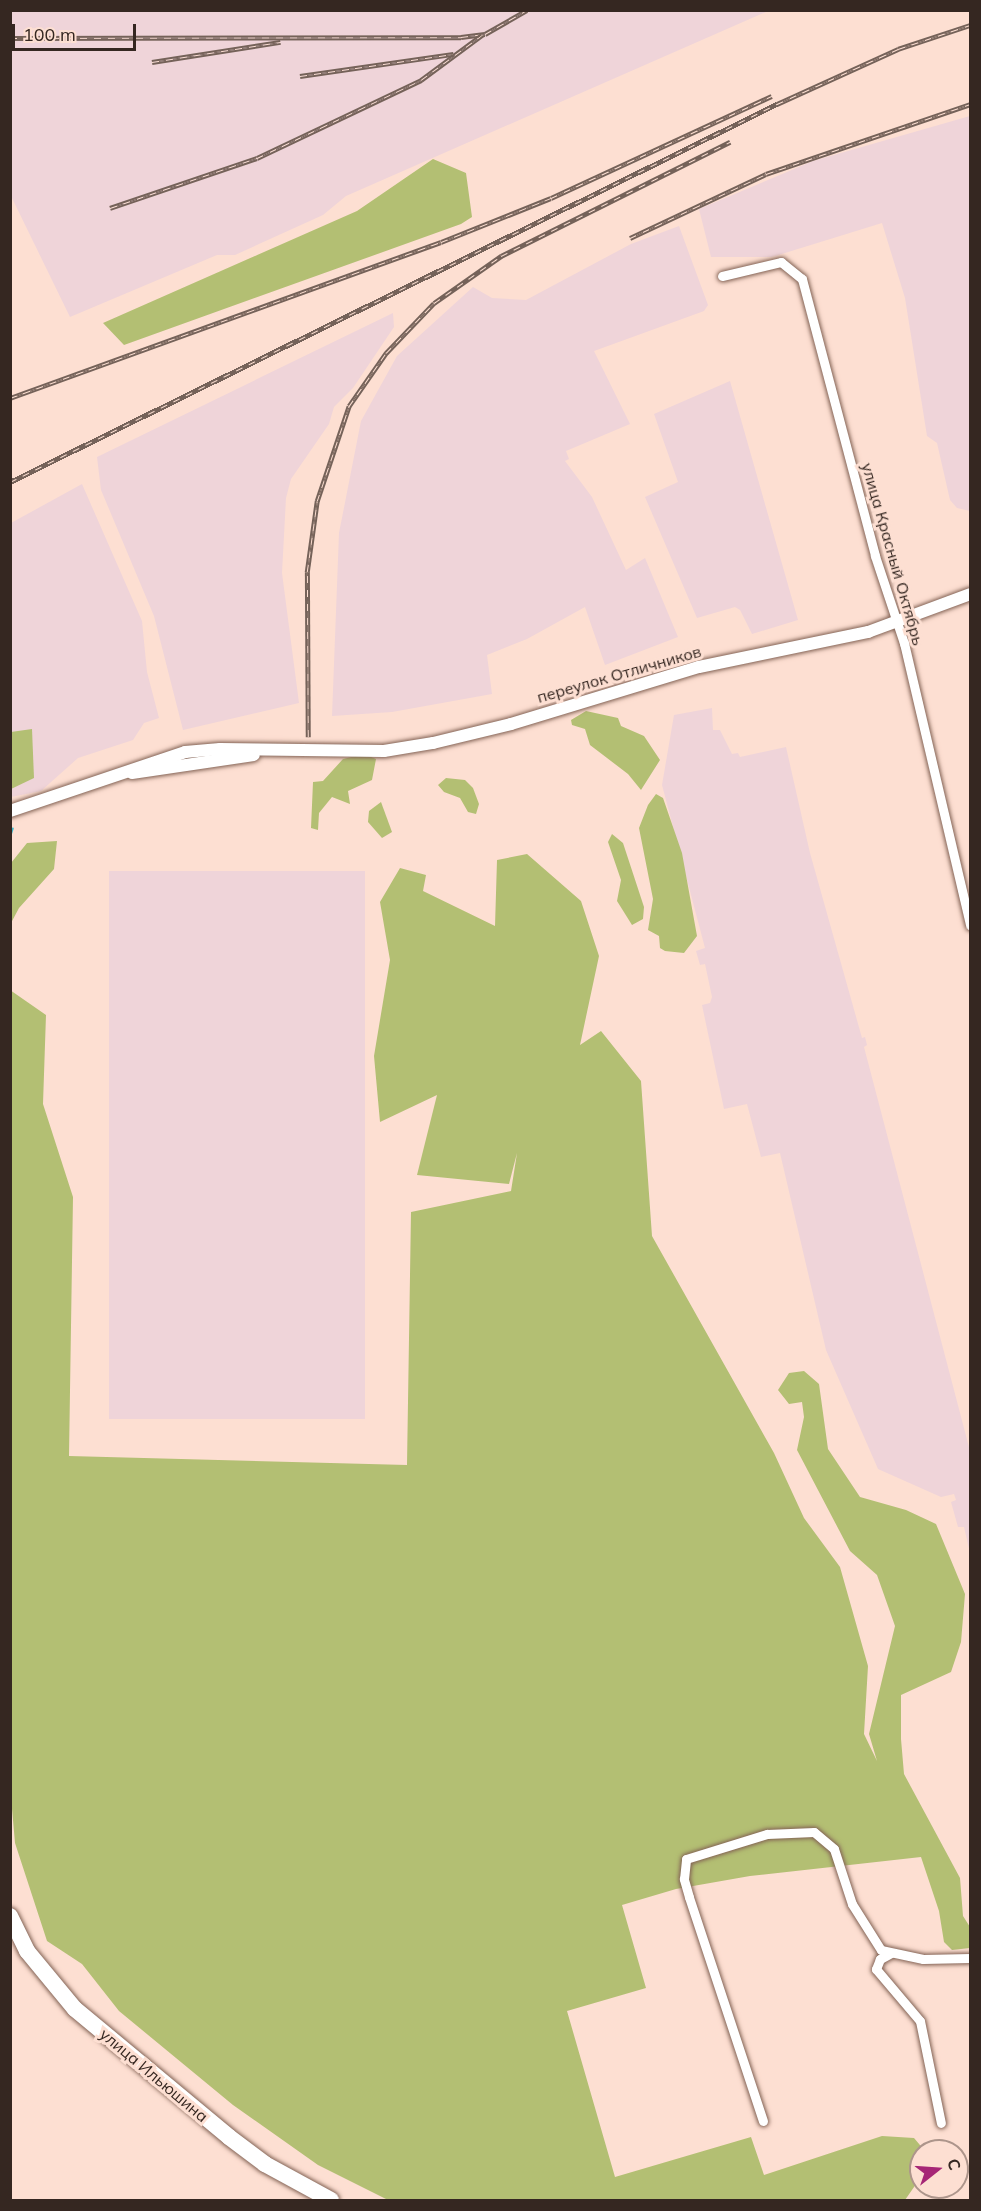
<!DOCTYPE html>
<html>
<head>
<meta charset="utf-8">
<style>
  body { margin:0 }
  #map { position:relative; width:981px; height:2211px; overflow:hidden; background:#fddfd2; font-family:Mulish,sans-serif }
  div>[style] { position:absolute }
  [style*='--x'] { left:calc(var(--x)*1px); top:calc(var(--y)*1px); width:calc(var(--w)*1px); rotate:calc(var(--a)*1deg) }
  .industrial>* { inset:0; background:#efd4d9; transform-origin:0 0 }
  .green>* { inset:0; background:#b3bf73 }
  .stream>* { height:2px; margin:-1px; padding:0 1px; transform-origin:1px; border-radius:1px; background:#41b7c8 }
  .roads { filter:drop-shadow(0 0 2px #836355) drop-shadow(0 0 2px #836355) }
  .street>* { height:9px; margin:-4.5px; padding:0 4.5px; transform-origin:4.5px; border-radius:4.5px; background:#fff }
  .secondary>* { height:12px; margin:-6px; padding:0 6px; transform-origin:6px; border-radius:6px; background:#fff }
  .highway>* { height:16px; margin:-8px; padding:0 8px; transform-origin:8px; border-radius:8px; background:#fff }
  .rail>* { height:4.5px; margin-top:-2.25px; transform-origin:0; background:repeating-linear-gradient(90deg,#fddfd2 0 7px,#756259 0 14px); box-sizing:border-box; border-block:2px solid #756259 }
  span { translate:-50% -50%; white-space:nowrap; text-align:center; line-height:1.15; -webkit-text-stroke:6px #fddfd2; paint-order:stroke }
  .street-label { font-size:16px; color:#352721 }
  .frame { position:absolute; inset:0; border:12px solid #352721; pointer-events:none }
  .north { position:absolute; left:909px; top:2139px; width:60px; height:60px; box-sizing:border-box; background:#fddfd2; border:2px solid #ad958b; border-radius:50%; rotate:73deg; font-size:16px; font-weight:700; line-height:24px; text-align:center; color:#352721 }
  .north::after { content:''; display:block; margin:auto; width:21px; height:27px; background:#a62676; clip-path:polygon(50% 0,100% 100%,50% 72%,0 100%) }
  .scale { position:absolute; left:12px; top:24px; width:124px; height:27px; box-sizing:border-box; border:3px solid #352721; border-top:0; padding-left:8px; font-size:18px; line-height:21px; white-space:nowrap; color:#352721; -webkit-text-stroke:4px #fddfd2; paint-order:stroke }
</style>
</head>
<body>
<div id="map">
  <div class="industrial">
    <div style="clip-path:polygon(11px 10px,768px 10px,768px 11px,346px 196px,323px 215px,235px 255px,217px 255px,70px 317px,11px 196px)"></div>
    <div style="clip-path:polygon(970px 116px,970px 511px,957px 508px,950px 500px,937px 443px,927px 436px,905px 298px,882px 223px,772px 257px,711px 257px,699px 209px,813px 161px)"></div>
    <div style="clip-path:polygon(679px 226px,708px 305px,704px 311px,594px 351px,630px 424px,566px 451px,569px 459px,565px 461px,592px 497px,626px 570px,645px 558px,678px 637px,605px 665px,585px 607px,527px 639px,487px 655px,492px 694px,392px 712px,332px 716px,339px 533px,361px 421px,397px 356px,473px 287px,492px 298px,526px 300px,631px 244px)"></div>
    <div style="clip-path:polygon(393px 313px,394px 327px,353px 388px,334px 407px,329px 424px,291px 479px,286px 498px,282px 573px,299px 703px,183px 730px,154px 616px,101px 490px,97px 457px)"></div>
    <div style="clip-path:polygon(730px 381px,798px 620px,752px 634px,740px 610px,735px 607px,697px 618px,645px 497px,678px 482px,654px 414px)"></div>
    <div style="clip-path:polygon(82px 484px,142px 621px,147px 672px,159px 718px,144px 723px,133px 740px,78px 758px,41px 791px,11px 797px,11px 523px)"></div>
    <div style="clip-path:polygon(712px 708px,713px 730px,720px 730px,732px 754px,738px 753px,740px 757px,786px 747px,810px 853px,862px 1038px,865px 1037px,867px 1045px,864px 1047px,970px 1451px,970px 1553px,964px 1527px,958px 1527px,951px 1502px,956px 1500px,954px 1494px,941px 1497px,878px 1469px,826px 1350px,780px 1153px,761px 1157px,747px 1104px,724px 1109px,702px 1005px,710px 1003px,712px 997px,705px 964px,700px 965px,696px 951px,705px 948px,662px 785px,674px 715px)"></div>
    <div style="left:365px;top:871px;width:548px;height:256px;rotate:90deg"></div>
  </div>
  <div class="green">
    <div style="clip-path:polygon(433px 159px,466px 173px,472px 217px,461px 224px,124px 345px,103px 323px,357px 211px)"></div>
    <div style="clip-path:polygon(586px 711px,618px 718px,621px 726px,644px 736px,660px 760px,641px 790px,628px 774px,590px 745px,585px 729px,572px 725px,571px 720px)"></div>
    <div style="clip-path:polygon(32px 729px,34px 778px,11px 789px,11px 732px)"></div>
    <div style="clip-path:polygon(364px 754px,376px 759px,372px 780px,348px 791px,350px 804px,332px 797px,319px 813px,318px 830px,311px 828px,313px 782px,323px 781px,343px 759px)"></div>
    <div style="clip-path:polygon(446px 778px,465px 780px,473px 788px,479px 804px,476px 814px,468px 812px,460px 798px,444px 792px,438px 785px)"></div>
    <div style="clip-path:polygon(656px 794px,663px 798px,682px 853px,697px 936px,684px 953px,665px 951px,660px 948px,659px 936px,648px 930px,653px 899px,639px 828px,648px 805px)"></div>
    <div style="clip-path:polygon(381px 802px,392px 832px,382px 838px,368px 822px,369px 811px)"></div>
    <div style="clip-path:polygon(612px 834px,623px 843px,644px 907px,643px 919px,632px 925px,617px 901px,621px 880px,608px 842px)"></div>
    <div style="clip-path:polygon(57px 841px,54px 869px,19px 908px,11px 923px,11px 863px,27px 843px)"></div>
    <div style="clip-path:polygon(527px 854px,581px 901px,599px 956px,580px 1045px,601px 1031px,641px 1081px,652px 1236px,774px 1453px,804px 1518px,840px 1567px,868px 1666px,864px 1734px,877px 1761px,869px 1734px,895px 1626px,877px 1575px,850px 1551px,797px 1450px,804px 1417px,802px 1402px,789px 1404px,778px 1390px,789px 1373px,804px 1371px,819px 1384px,828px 1449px,860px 1497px,906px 1510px,936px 1524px,965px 1594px,961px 1642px,951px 1672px,901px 1695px,901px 1739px,904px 1774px,960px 1878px,963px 1916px,970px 1927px,970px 1948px,952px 1950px,944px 1942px,939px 1911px,921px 1857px,750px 1876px,676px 1889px,622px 1905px,646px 1988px,567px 2011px,615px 2177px,751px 2137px,764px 2175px,882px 2136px,914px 2138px,925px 2151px,921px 2151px,921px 2177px,905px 2200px,388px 2200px,318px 2165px,233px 2105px,119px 2011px,82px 1964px,47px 1941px,15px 1843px,10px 1786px,10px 990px,46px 1015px,43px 1104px,73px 1197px,69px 1456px,407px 1465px,411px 1212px,511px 1191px,517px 1153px,509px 1184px,417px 1175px,437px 1095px,380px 1122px,374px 1056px,390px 960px,380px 902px,400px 868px,426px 875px,423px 891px,495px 926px,497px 860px)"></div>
  </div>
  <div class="stream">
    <div style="--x:10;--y:837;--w:9;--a:-72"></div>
  </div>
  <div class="roads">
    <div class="street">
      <div style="--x:722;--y:276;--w:61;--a:-13.3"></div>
      <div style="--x:781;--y:262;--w:27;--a:39"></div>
      <div style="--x:802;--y:279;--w:286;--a:75.2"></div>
      <div style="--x:875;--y:556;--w:92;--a:71.6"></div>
      <div style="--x:904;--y:643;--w:290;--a:76.8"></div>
      <div style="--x:891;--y:1953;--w:13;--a:151"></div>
      <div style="--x:880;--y:1959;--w:11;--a:112"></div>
      <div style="--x:876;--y:1969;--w:68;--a:49.8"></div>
      <div style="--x:920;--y:2021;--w:104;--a:78.4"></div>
      <div style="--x:763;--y:2121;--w:236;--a:-108.3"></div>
      <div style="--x:689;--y:1897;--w:19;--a:-106"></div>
      <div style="--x:684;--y:1879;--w:20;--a:-84"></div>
      <div style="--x:686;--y:1859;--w:85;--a:-17.2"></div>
      <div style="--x:767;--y:1834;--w:47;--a:-2.4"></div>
      <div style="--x:814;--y:1832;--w:26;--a:40"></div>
      <div style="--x:834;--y:1849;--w:58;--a:71.9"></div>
      <div style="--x:852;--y:1904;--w:54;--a:57.8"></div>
      <div style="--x:881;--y:1950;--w:43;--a:12.1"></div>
      <div style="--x:923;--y:1959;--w:47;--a:-1.2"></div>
    </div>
    <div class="secondary">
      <div style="--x:132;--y:773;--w:123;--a:-8.4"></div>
      <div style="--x:10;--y:811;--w:185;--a:-18.6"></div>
      <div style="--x:185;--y:752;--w:35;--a:-5"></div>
      <div style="--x:220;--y:749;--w:164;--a:0.7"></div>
      <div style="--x:384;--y:751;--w:50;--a:-9.3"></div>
      <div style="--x:433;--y:743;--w:80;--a:-13.7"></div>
      <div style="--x:511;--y:724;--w:196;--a:-16.9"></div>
      <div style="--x:699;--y:667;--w:173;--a:-11.7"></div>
      <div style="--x:868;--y:632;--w:109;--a:-20.4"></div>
    </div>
    <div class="highway">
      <div style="--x:10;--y:1916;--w:39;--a:64"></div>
      <div style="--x:27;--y:1951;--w:75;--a:50.4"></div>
      <div style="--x:75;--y:2009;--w:200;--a:39.7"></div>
      <div style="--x:229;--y:2137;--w:45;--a:36.9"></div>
      <div style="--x:265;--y:2164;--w:75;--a:28.6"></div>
    </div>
  </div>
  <div class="rail">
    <div style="--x:10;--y:38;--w:451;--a:-0.1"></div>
    <div style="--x:461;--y:37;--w:24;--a:-7"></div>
    <div style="--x:485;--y:34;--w:48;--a:-29.7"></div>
    <div style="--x:152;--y:62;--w:130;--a:-8.9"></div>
    <div style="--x:300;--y:76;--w:155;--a:-8.2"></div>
    <div style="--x:110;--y:208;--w:155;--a:-18.8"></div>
    <div style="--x:257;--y:158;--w:182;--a:-25.4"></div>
    <div style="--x:421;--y:80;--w:76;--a:-36.4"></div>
    <div style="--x:630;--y:238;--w:150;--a:-25.2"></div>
    <div style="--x:766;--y:174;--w:216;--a:-18.9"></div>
    <div style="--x:10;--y:398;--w:458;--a:-19.9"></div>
    <div style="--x:441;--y:242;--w:118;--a:-21.8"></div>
    <div style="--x:551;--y:198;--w:243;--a:-24.8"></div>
    <div style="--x:10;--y:482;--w:855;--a:-26.24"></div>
    <div style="--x:777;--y:104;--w:133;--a:-24.4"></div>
    <div style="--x:898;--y:49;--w:76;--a:-18.4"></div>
    <div style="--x:308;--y:737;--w:165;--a:-90.3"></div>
    <div style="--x:307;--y:572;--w:72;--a:-82"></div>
    <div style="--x:317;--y:501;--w:100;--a:-71.4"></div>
    <div style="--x:349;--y:406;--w:65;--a:-55.1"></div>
    <div style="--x:386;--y:353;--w:69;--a:-46.2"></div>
    <div style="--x:434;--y:303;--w:82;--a:-35"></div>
    <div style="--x:501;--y:256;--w:256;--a:-26.5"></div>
  </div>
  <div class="street-label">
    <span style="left:893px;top:554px;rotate:74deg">улица Красный Октябрь</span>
    <span style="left:619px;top:674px;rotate:-16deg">переулок Отличников</span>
    <span style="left:154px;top:2075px;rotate:40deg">улица Ильюшина</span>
  </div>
  <div class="frame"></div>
  <div class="north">С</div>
  <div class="scale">100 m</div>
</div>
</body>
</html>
